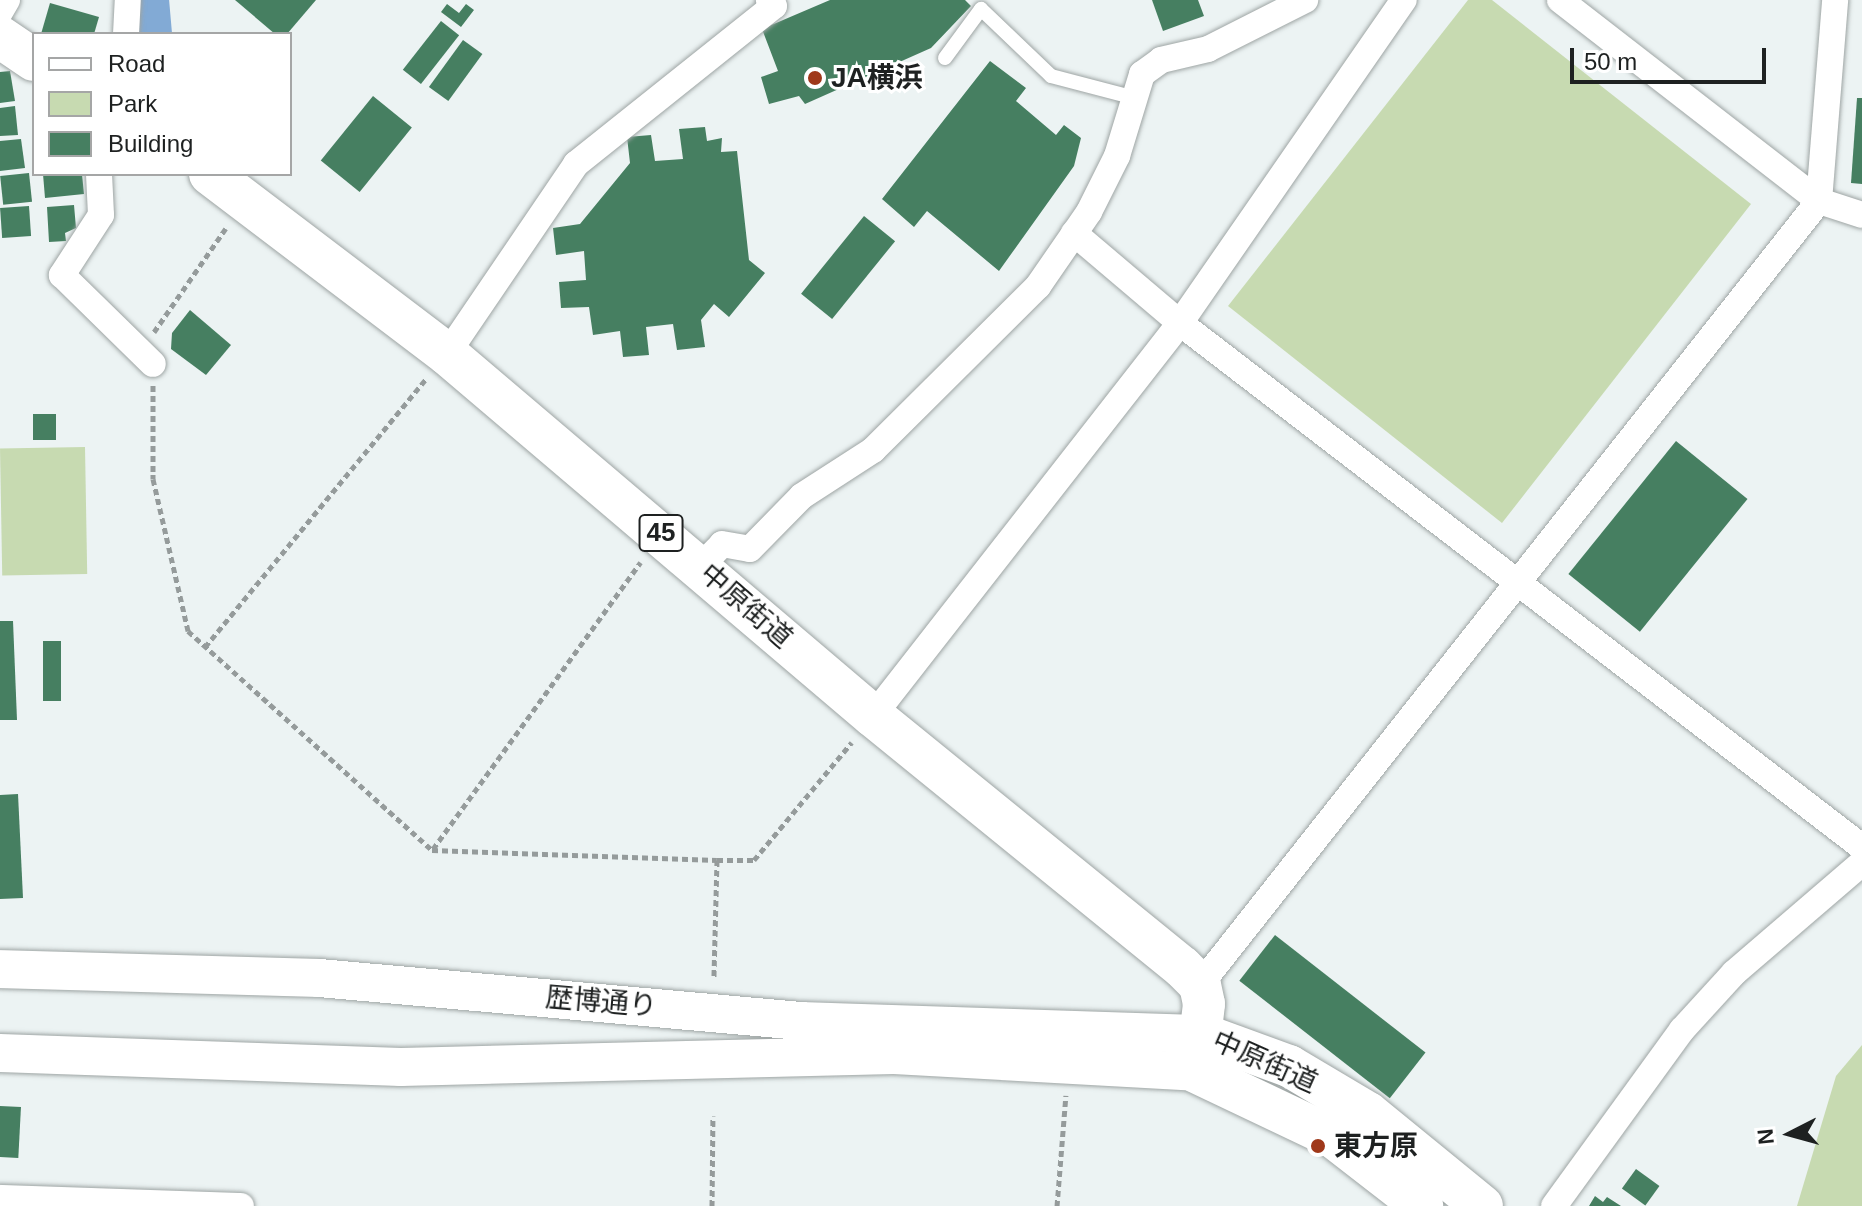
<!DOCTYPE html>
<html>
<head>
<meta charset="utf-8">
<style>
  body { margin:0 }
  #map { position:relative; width:1862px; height:1206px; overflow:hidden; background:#ecf3f3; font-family:Helvetica,"Noto Sans JP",sans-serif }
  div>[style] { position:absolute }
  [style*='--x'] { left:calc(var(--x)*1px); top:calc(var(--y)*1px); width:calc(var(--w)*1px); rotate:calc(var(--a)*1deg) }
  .green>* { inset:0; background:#c7dab1; transform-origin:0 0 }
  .river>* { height:46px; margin:-23px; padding:0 23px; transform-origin:23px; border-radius:23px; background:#82aad5 }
  .building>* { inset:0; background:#467f61; transform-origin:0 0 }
  .path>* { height:5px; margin-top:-2.5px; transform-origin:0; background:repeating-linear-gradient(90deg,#959b9b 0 6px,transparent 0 10px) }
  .roads { filter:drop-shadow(0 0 2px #9ea5a4) drop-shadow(0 0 2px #9ea5a4) }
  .lane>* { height:14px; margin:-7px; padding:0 7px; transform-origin:7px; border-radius:7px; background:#fff }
  .street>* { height:26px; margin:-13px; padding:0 13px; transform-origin:13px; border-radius:13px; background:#fff }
  .secondary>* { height:38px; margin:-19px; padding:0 19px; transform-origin:19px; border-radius:19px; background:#fff }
  .primary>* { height:42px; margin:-21px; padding:0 21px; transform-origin:21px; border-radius:21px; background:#fff }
  .dots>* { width:22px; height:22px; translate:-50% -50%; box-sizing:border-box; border:4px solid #fff; border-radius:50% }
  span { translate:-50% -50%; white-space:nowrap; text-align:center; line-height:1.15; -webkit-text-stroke:6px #fff; paint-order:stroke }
  .shield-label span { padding:2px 6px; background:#fff; border:2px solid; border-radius:6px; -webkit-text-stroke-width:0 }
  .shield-label { font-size:26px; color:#1e2121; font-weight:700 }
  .poi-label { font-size:28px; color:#1e2121; font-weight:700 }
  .left { translate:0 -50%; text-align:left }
  .street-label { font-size:28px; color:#1e2121 }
  .legend { position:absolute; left:32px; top:32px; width:260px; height:144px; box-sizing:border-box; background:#fff; border:2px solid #a5a6a6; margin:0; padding:10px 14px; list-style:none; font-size:24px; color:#1e2121 }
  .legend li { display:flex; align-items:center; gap:16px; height:40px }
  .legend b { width:40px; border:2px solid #a5a6a6 }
  .north { position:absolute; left:1750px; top:1094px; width:80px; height:80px; -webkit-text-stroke:6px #fff; paint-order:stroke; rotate:264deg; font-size:22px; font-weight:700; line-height:32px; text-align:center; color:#1e2121 }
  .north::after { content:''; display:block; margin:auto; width:28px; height:36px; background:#1e2121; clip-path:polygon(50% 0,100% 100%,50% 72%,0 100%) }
  .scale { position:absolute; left:1570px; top:48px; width:196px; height:36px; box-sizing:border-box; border:4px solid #1e2121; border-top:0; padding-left:10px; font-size:24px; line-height:28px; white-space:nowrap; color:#1e2121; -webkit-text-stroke:6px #fff; paint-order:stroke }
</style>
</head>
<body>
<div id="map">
  <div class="green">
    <div style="clip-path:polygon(1468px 0,1492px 0,1751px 204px,1502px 523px,1228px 306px)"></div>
    <div style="left:85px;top:447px;width:127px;height:85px;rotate:89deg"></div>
    <div style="clip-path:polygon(1862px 1045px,1862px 1206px,1797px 1206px,1836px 1076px)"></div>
  </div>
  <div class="river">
    <div style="--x:146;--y:0;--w:34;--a:85"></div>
  </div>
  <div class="building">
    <div style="clip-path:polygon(235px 0,316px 0,287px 34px,275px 34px)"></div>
    <div style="clip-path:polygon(830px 0,965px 0,971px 6px,931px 48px,805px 104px,799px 96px,769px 104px,761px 77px,778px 71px,762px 29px)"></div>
    <div style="clip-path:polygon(1152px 0,1198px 0,1204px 16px,1163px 31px)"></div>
    <div style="clip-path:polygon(50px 3px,99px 17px,94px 34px,41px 34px)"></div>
    <div style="clip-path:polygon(447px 4px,459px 13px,466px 4px,474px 10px,461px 27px,441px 12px)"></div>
    <div style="left:441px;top:21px;width:23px;height:62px;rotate:38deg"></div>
    <div style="left:463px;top:40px;width:24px;height:58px;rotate:36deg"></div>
    <div style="clip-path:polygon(990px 61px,1026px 88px,1016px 101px,1056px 135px,1064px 125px,1081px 138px,1074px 166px,999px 271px,927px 211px,914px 227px,882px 199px)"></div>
    <div style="clip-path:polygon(10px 71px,15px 101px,0 103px,0 72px)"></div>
    <div style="left:373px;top:96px;width:50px;height:83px;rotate:39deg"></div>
    <div style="clip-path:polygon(1857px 98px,1862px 98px,1862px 184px,1851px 183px)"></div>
    <div style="clip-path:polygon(15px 106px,18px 135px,0 136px,0 108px)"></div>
    <div style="clip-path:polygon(705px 127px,707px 141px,722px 138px,721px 152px,737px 151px,749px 260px,765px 273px,729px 317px,714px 304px,701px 320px,705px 347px,677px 350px,673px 324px,646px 327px,649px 355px,623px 357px,620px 331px,593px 335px,589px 307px,561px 308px,559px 282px,586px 280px,584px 251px,556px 255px,553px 228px,580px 224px,630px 163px,627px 137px,651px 135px,655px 161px,683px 159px,679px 129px)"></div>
    <div style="clip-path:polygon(21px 139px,25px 168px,0 171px,0 141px)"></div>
    <div style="left:29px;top:173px;width:29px;height:29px;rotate:84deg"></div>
    <div style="clip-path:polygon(43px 174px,82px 174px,84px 194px,45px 198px)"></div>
    <div style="clip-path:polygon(74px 205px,76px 228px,65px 233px,66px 241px,49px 242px,47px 207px)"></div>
    <div style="left:29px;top:206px;width:30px;height:29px;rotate:86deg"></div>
    <div style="left:864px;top:216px;width:40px;height:100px;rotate:39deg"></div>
    <div style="clip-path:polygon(190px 310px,231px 345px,206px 375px,171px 349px,172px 333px)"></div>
    <div style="left:56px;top:414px;width:26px;height:23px;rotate:90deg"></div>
    <div style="left:1676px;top:441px;width:92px;height:171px;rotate:39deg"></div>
    <div style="clip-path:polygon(0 621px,13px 621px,17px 720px,0 720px)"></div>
    <div style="left:43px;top:641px;width:18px;height:60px"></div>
    <div style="clip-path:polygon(18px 794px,23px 898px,0 899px,0 795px)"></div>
    <div style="left:1275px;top:935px;width:191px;height:58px;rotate:38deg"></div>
    <div style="left:0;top:1106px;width:21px;height:51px;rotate:3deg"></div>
    <div style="left:1636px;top:1169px;width:29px;height:24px;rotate:36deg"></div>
    <div style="clip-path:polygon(1595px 1196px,1603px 1202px,1607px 1197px,1621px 1206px,1589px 1206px)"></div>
  </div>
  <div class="path">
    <div style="--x:154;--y:332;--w:126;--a:-55.3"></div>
    <div style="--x:153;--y:385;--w:94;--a:90"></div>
    <div style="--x:153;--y:479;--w:156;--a:77"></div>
    <div style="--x:188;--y:631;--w:328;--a:41.9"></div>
    <div style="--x:432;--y:850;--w:285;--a:2"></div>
    <div style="--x:717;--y:860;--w:117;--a:91.5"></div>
    <div style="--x:205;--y:647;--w:347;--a:-50.5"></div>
    <div style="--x:433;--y:849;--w:354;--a:-54.1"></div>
    <div style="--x:717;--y:860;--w:37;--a:0"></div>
    <div style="--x:754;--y:860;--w:153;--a:-50.3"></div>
    <div style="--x:712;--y:1206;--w:90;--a:-89.4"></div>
    <div style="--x:1057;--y:1206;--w:111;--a:-85.4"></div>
  </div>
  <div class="roads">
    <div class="lane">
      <div style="--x:945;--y:58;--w:61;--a:-53.7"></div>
      <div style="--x:981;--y:9;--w:97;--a:43.7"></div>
      <div style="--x:1051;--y:76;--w:87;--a:14.7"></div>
    </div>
    <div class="street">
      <div style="--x:1560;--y:0;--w:328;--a:37.8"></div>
      <div style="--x:1819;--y:201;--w:45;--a:18"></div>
      <div style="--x:0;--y:12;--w:14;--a:-60"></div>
      <div style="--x:126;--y:34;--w:34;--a:-87"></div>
      <div style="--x:99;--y:174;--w:41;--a:87.2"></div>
      <div style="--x:101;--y:215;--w:72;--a:123"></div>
      <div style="--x:62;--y:275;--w:127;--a:44.4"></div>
      <div style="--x:1074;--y:233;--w:139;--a:40.3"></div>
      <div style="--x:1180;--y:323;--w:860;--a:37.54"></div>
      <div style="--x:447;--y:354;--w:230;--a:-55.8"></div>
      <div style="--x:576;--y:164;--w:253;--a:-38.6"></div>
      <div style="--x:774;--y:6;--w:8;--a:-130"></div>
      <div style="--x:701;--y:566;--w:30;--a:-46"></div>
      <div style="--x:722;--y:544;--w:28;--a:10"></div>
      <div style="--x:750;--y:549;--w:74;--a:-45.5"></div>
      <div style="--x:802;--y:496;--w:85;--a:-32.9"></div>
      <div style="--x:873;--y:450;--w:233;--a:-44.8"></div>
      <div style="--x:1038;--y:286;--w:90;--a:-55.4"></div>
      <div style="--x:1089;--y:212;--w:63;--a:-63.4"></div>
      <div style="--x:1117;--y:156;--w:86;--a:-73"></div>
      <div style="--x:1142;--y:74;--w:24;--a:-36"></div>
      <div style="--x:1161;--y:60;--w:48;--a:-13.2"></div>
      <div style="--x:1208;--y:49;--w:109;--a:-26.8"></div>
      <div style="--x:873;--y:716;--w:499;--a:-52"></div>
      <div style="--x:1180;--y:323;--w:393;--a:-55.3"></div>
      <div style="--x:1200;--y:985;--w:999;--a:-51.71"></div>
      <div style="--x:1819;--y:201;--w:202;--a:-85.4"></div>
      <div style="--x:0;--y:1198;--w:241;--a:1.9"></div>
      <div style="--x:1554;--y:1206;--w:218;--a:-54"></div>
      <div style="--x:1682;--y:1030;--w:77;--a:-47.6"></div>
      <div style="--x:1734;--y:973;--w:169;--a:-40.7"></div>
    </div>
    <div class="secondary">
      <div style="--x:0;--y:969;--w:319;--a:1.6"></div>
      <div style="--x:319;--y:978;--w:487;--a:5.1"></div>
      <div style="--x:804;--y:1021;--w:397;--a:1.9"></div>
      <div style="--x:0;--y:1053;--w:401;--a:2"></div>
      <div style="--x:401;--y:1067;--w:493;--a:-1.4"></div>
      <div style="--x:894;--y:1055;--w:302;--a:3.2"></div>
    </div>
    <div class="primary">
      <div style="--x:0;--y:37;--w:41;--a:34.1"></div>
      <div style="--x:210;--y:174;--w:298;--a:37.2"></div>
      <div style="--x:447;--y:354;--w:559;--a:40.36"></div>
      <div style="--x:873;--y:716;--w:398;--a:39.1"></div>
      <div style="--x:1182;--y:967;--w:25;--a:45"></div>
      <div style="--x:1200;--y:985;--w:19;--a:78"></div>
      <div style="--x:1204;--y:1004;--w:68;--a:96.7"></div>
      <div style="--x:1196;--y:1072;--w:152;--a:25.4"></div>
      <div style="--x:1333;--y:1137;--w:113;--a:37.8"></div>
      <div style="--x:1201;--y:1034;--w:94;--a:20"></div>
      <div style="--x:1289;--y:1066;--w:92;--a:30.7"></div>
      <div style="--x:1368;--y:1113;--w:147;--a:39.2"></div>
    </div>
  </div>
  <div class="dots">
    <div style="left:815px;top:78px;background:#9f381a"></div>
    <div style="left:1318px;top:1146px;background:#9f381a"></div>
  </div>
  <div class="shield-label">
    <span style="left:661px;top:533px">45</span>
  </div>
  <div class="poi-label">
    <span class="left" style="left:831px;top:78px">JA横浜</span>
    <span class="left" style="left:1334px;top:1146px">東方原</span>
  </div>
  <div class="street-label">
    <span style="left:746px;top:606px;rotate:41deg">中原街道</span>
    <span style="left:601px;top:1002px;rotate:5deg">歴博通り</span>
    <span style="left:1265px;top:1062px;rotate:24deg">中原街道</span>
  </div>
  <ul class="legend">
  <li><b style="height:10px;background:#fff"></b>Road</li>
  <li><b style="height:22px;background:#c7dab1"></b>Park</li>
  <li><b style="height:22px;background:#467f61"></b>Building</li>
  </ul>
  <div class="north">N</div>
  <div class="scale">50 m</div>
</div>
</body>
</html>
